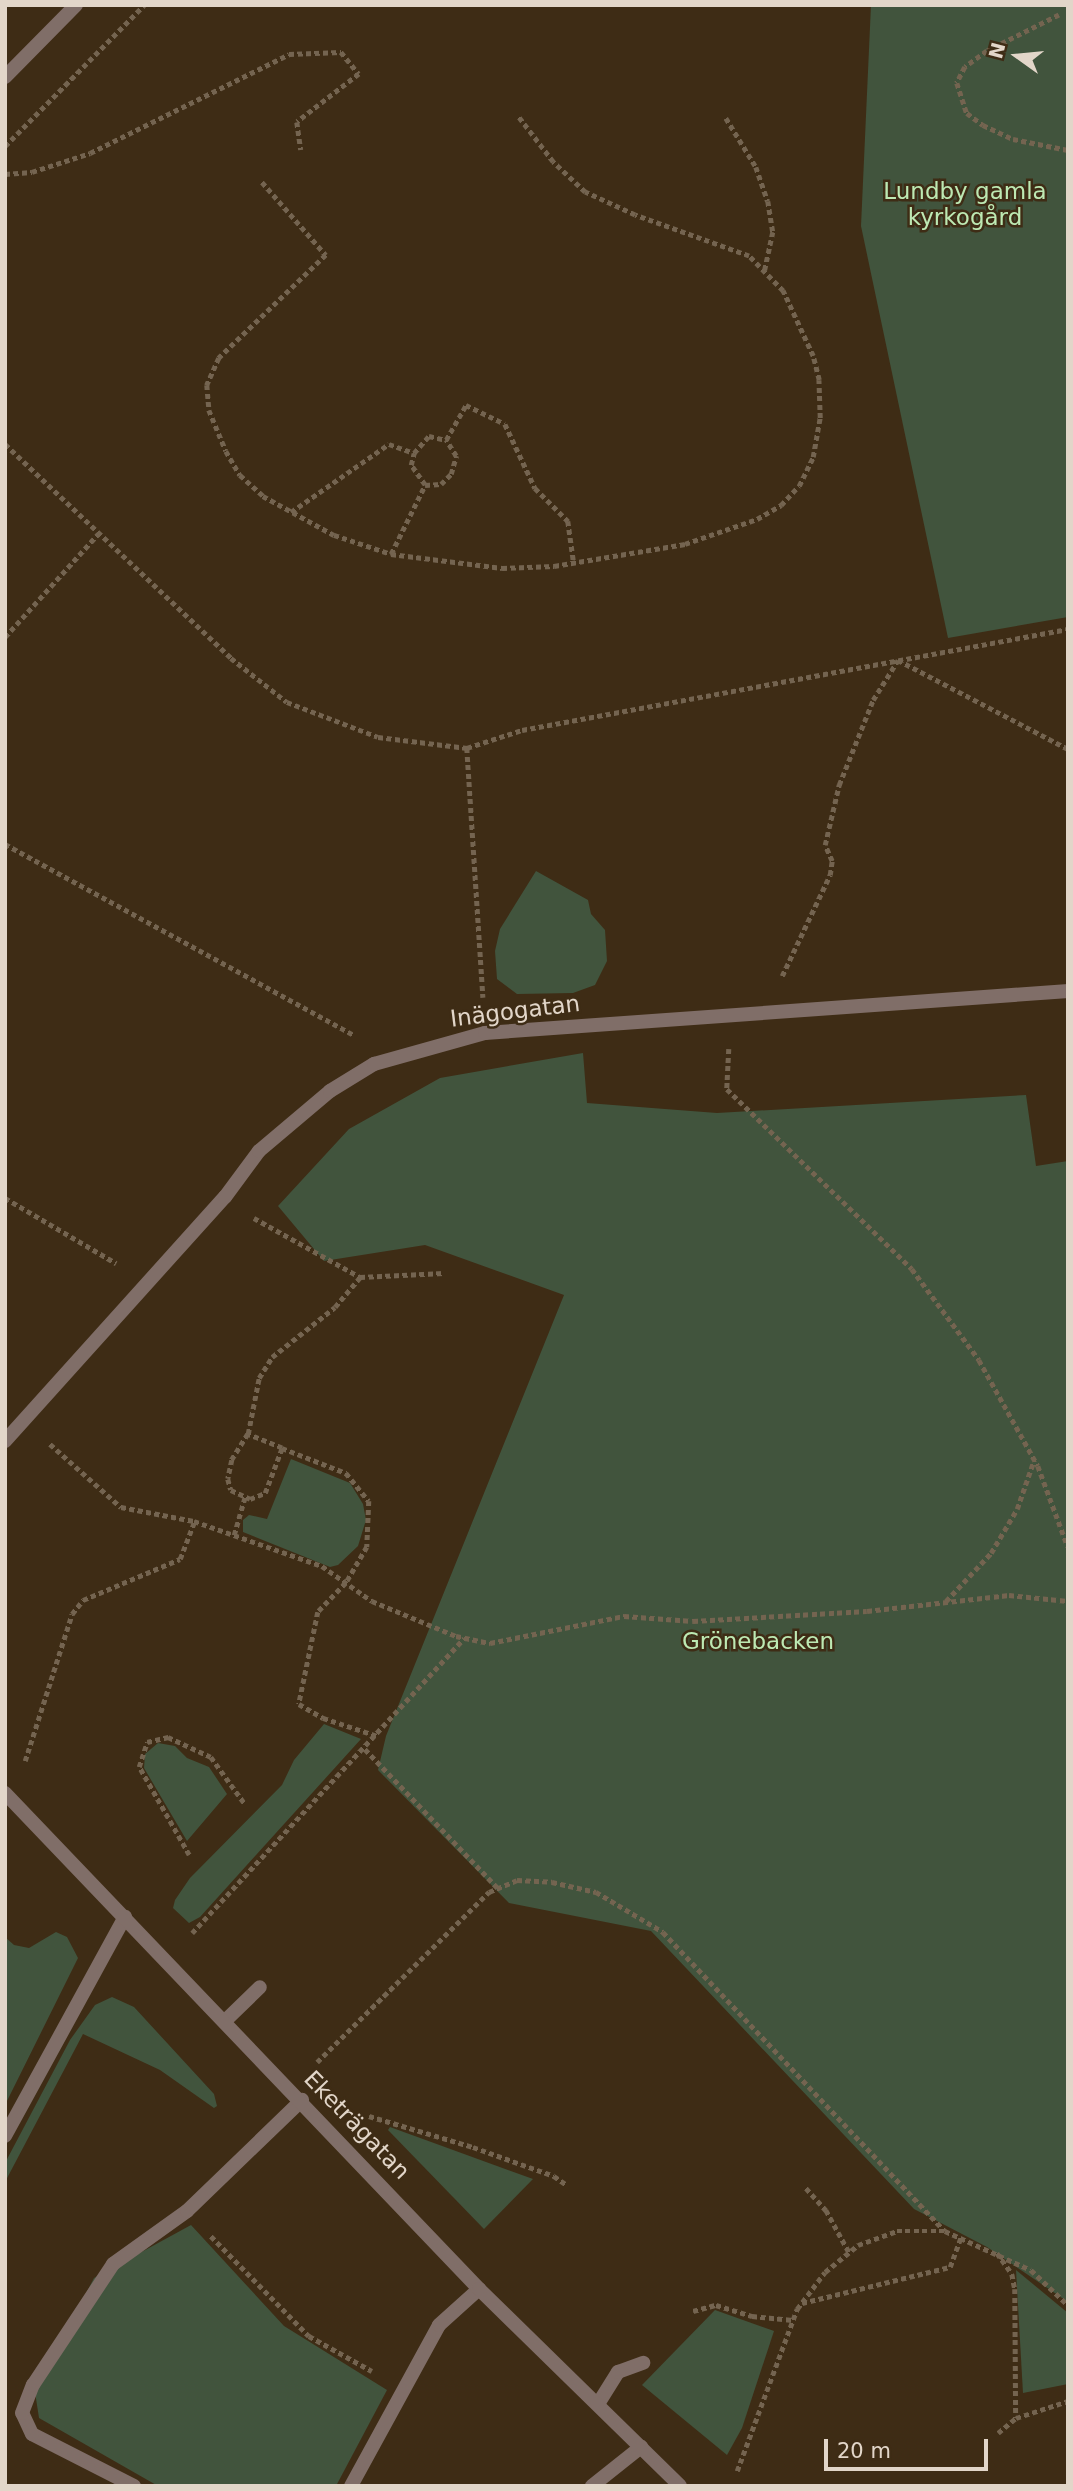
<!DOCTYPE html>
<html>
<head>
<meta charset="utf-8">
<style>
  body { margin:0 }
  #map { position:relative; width:1073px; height:2491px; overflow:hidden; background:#3e2c15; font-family:"DejaVu Sans",sans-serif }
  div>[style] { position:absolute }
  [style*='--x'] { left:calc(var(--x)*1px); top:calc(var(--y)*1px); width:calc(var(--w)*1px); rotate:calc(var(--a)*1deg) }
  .green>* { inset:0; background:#41543d }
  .path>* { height:4.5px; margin-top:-2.25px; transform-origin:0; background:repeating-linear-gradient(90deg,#746450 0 5px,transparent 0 8.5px) }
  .service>* { height:14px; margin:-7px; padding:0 7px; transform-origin:7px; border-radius:7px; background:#806e68 }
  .minor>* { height:14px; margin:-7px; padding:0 7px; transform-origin:7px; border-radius:7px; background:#806e68 }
  .tertiary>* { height:14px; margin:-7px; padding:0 7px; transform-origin:7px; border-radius:7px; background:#806e68 }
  span { translate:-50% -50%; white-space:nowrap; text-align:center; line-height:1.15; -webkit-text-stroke:5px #3e2c15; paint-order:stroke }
  .park-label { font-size:23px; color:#bde9b3 }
  .street-label { font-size:23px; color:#e2d6c9 }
  .frame { position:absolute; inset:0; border:7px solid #e2d6c9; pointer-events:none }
  .north { position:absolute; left:982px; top:21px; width:70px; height:70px; -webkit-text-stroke:5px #3e2c15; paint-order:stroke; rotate:285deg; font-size:19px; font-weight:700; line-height:28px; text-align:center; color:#e2d6c9 }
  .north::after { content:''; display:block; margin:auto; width:24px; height:32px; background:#e2d6c9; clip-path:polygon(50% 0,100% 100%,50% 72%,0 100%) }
  .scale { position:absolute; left:824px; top:2439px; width:164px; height:32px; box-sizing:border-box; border:4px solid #e2d6c9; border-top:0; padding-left:9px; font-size:21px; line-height:24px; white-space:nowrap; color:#e2d6c9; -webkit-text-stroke:5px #3e2c15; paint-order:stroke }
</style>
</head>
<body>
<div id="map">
  <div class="green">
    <div style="clip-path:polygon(871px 5px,1068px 5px,1068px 617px,948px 638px,861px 226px)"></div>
    <div style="clip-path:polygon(536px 871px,588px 900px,591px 914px,605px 930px,607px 961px,595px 985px,573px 993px,517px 994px,497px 979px,495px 951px,500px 929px)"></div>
    <div style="clip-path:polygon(583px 1053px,587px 1103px,717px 1113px,1026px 1095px,1036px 1166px,1068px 1161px,1068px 2302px,987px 2247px,914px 2209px,651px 1931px,509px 1903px,378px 1770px,386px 1736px,564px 1295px,425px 1245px,324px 1261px,278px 1206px,349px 1129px,440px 1078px)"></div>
    <div style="clip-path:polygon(291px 1459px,350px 1483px,363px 1504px,366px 1520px,358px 1546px,338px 1565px,330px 1567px,243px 1532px,243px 1520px,249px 1515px,267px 1519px)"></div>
    <div style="clip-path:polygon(324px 1724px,361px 1739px,200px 1917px,189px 1923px,173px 1908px,175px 1900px,190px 1878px,282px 1785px,294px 1760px)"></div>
    <div style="clip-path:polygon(158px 1743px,175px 1746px,187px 1758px,209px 1767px,227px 1794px,187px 1841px,144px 1768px,145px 1754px)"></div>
    <div style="clip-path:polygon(56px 1932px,67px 1937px,78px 1958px,5px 2105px,5px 1937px,14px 1945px,29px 1948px)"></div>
    <div style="clip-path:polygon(112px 1997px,134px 2007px,214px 2094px,217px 2106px,214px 2108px,160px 2070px,83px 2034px,5px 2182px,5px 2163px,70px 2040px,95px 2005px)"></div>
    <div style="clip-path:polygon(390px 2127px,533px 2179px,484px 2229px,388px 2130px)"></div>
    <div style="clip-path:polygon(191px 2225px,284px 2326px,387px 2390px,336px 2486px,158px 2486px,39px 2418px,35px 2392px,94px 2278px)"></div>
    <div style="clip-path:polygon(1016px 2270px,1068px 2313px,1068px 2384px,1023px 2393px)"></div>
    <div style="clip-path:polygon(715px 2310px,774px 2331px,742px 2428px,727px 2455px,642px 2385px)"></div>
  </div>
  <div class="path">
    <div style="--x:1059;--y:15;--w:80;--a:153.4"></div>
    <div style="--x:987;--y:51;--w:27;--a:144"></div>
    <div style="--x:965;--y:67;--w:18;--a:117"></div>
    <div style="--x:957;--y:83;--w:32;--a:72"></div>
    <div style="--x:967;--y:113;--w:20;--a:37"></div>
    <div style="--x:983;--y:125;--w:33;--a:25"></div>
    <div style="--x:1013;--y:139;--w:56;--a:11.3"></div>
    <div style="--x:726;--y:118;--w:57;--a:58.5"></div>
    <div style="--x:756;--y:167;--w:36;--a:71"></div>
    <div style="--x:768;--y:201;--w:31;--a:81"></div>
    <div style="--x:773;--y:232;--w:39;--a:102"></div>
    <div style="--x:5;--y:146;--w:198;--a:-45.4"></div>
    <div style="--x:5;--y:174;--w:27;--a:-4"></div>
    <div style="--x:32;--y:172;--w:61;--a:-18.1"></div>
    <div style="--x:90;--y:153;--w:222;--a:-26.4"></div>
    <div style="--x:289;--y:54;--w:52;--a:-2.2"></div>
    <div style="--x:341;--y:52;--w:28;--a:51"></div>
    <div style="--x:359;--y:74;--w:78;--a:142.3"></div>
    <div style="--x:297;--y:122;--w:28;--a:82"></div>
    <div style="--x:262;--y:182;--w:97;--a:48.8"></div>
    <div style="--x:326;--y:255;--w:149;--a:136.1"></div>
    <div style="--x:219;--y:358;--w:30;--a:114"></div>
    <div style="--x:207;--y:385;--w:25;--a:85"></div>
    <div style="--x:209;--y:410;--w:44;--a:67.5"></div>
    <div style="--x:226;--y:451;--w:28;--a:60"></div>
    <div style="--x:240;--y:475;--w:31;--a:42"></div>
    <div style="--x:263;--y:496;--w:81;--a:28.8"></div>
    <div style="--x:334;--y:535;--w:60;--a:18.4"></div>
    <div style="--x:391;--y:554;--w:112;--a:7.2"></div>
    <div style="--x:502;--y:568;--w:52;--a:-2.2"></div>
    <div style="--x:554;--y:566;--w:133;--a:-9.5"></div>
    <div style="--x:685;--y:544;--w:76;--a:-19.1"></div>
    <div style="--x:757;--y:519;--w:28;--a:-30"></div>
    <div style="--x:781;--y:505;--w:26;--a:-47"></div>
    <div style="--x:799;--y:486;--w:32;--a:-64"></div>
    <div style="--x:813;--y:457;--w:40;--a:-80"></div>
    <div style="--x:820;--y:418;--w:38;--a:-92"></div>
    <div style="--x:819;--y:380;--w:25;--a:-104"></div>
    <div style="--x:813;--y:356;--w:72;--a:-114.8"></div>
    <div style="--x:783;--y:291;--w:49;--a:-134.2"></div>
    <div style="--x:749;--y:256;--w:121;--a:-160.2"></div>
    <div style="--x:635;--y:215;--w:55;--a:-155.3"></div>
    <div style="--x:585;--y:192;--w:44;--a:-136.8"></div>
    <div style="--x:553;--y:162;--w:59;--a:-127.5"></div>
    <div style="--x:5;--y:444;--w:311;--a:43.4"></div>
    <div style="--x:231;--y:658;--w:71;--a:38.2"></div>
    <div style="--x:287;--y:702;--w:97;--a:21"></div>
    <div style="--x:378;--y:737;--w:90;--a:7"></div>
    <div style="--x:467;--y:748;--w:58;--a:-18.1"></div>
    <div style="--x:522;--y:730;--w:555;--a:-10.48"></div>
    <div style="--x:425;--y:485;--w:16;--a:-4"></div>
    <div style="--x:441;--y:484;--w:14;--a:-45"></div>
    <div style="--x:451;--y:474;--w:19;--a:-74"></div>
    <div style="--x:456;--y:456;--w:19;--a:-122"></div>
    <div style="--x:291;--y:512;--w:119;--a:-34.8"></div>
    <div style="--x:389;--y:444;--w:27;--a:20"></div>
    <div style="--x:414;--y:453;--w:23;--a:-49"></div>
    <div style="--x:429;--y:436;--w:17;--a:13"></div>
    <div style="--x:446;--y:440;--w:40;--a:-60.3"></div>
    <div style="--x:466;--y:405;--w:43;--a:26"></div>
    <div style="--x:505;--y:424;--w:71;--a:64.9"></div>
    <div style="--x:535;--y:488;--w:47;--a:45"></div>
    <div style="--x:568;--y:521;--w:43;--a:82.1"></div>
    <div style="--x:391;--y:554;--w:77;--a:-63.8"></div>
    <div style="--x:425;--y:485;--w:24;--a:-125"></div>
    <div style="--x:411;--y:465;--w:12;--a:-76"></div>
    <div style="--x:5;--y:637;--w:139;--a:-47.9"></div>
    <div style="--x:467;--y:748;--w:250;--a:86.3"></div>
    <div style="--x:5;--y:844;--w:398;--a:28.7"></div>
    <div style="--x:782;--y:976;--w:112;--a:-64.6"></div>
    <div style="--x:830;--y:875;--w:14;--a:-82"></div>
    <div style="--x:832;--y:861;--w:17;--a:-114"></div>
    <div style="--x:825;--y:845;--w:62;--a:-76.9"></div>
    <div style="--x:839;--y:785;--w:92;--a:-68.2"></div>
    <div style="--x:873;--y:700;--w:47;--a:-58"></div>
    <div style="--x:898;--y:660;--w:192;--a:27.6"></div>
    <div style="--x:729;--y:1049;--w:40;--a:92.9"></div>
    <div style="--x:727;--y:1089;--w:258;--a:44.2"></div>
    <div style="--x:912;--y:1269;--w:113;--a:53.6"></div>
    <div style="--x:979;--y:1360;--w:121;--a:60.9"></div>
    <div style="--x:1038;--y:1466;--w:86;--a:69.7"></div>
    <div style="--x:5;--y:1198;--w:129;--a:30.4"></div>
    <div style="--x:254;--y:1218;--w:121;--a:29.1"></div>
    <div style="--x:360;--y:1277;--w:84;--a:-2.7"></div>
    <div style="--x:248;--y:1434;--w:31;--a:122"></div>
    <div style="--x:232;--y:1460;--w:19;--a:102"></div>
    <div style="--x:228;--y:1479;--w:11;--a:75"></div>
    <div style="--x:231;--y:1490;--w:21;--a:25"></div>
    <div style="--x:250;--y:1499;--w:16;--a:-22"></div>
    <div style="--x:265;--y:1493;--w:48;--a:-69.3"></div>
    <div style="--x:282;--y:1448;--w:37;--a:-158"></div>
    <div style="--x:248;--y:1434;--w:57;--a:-78.9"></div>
    <div style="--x:259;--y:1378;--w:25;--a:-58"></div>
    <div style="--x:272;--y:1357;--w:80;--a:-38.4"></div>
    <div style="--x:335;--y:1307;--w:39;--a:-50"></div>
    <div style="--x:50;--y:1444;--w:95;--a:41.6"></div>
    <div style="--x:121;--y:1507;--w:74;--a:10.9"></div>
    <div style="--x:194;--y:1521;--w:136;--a:19.4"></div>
    <div style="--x:322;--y:1566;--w:61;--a:35"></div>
    <div style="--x:372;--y:1601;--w:91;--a:22.6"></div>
    <div style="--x:456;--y:1636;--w:35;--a:12"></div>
    <div style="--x:490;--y:1643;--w:137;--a:-11.4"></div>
    <div style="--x:624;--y:1616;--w:69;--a:4.1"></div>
    <div style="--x:693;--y:1621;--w:174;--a:-3.3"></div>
    <div style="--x:867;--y:1611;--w:143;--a:-6.4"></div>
    <div style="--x:1009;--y:1595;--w:59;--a:5.8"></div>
    <div style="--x:282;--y:1448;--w:69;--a:21.3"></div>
    <div style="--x:346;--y:1473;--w:36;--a:51"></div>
    <div style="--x:369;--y:1501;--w:46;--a:92.5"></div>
    <div style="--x:367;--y:1547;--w:42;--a:120.3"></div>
    <div style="--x:346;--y:1583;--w:40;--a:134"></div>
    <div style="--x:318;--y:1612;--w:94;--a:101.7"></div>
    <div style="--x:299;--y:1704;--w:28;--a:30"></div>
    <div style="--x:323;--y:1718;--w:57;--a:18.4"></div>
    <div style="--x:234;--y:1535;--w:40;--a:-74"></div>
    <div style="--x:946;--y:1601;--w:66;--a:-46.8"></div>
    <div style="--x:991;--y:1553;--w:51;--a:-59.4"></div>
    <div style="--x:1017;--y:1509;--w:52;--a:-70.9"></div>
    <div style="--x:365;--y:1749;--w:192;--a:46.3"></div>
    <div style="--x:25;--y:1761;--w:154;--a:-72.3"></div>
    <div style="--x:72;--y:1614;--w:18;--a:-52"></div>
    <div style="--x:83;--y:1600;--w:105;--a:-22.9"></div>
    <div style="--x:180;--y:1559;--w:40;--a:-69"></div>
    <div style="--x:189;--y:1855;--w:101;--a:-119.6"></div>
    <div style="--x:139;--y:1767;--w:26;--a:-72"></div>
    <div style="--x:147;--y:1742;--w:22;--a:-13"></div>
    <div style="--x:168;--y:1737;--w:47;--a:24.9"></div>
    <div style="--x:211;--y:1757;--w:58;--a:54.1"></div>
    <div style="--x:192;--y:1933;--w:401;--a:-47.3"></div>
    <div style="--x:317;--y:2062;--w:242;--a:-44.7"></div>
    <div style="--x:489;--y:1892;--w:30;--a:-23"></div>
    <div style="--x:517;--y:1880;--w:35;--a:3"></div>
    <div style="--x:552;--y:1882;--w:45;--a:12.8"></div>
    <div style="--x:596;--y:1892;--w:78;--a:30.8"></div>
    <div style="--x:663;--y:1932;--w:411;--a:46.7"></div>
    <div style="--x:945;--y:2231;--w:94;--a:24.4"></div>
    <div style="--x:1031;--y:2270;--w:51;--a:43.4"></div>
    <div style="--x:369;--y:2116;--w:109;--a:16.6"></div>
    <div style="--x:473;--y:2147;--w:86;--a:19.7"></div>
    <div style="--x:554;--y:2176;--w:16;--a:35"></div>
    <div style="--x:806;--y:2188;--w:30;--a:48"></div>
    <div style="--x:826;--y:2210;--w:48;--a:61.3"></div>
    <div style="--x:211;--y:2236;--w:140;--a:45.6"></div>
    <div style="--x:309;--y:2336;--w:72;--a:29.1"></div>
    <div style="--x:997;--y:2253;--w:26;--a:54"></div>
    <div style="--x:1012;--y:2274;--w:15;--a:79"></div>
    <div style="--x:1015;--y:2289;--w:129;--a:89.6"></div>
    <div style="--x:802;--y:2303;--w:152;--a:-13.7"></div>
    <div style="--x:950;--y:2267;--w:32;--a:-70"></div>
    <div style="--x:693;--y:2311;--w:24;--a:-15"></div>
    <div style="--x:716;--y:2305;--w:38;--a:17"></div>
    <div style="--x:752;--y:2316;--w:41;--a:5.6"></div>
    <div style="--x:998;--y:2433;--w:23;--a:-40"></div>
    <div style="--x:1016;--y:2418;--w:55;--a:-18.1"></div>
    <div style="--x:737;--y:2471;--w:173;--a:-69.7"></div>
    <div style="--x:797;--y:2309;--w:46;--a:-52.9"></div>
    <div style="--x:825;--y:2272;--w:43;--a:-39.3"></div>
    <div style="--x:858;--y:2245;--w:41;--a:-19.7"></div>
    <div style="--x:897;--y:2231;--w:47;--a:0"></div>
  </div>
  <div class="service">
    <div style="--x:226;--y:2020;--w:47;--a:-44.1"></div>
    <div style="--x:5;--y:2136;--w:250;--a:-61.3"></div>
    <div style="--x:598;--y:2404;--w:38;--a:-58"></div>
    <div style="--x:618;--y:2372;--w:27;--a:-20"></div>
    <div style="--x:134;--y:2486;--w:114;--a:-153"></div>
    <div style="--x:32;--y:2434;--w:23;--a:-115"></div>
    <div style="--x:22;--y:2413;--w:30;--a:-69"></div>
    <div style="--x:33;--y:2385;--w:145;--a:-56.5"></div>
    <div style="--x:113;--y:2264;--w:91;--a:-35.6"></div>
    <div style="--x:187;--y:2211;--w:160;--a:-44"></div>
    <div style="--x:351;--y:2486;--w:183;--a:-61.3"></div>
    <div style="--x:439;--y:2325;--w:54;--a:-42"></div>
    <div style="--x:592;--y:2486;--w:63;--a:-38.5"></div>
  </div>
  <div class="minor">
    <div style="--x:5;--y:1441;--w:329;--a:-48"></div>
    <div style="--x:225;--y:1197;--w:57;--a:-53.5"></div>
    <div style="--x:259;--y:1151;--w:93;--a:-40.2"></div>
    <div style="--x:330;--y:1091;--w:52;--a:-31.5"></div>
    <div style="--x:374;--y:1064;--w:115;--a:-15.6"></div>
    <div style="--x:485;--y:1033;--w:585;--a:-4.12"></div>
    <div style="--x:5;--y:1793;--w:686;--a:46.3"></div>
    <div style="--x:479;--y:2289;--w:281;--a:44.4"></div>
  </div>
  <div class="tertiary">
    <div style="--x:5;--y:77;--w:101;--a:-45.4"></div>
  </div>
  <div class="park-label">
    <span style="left:965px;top:204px">Lundby gamla<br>kyrkogård</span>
    <span style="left:758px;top:1641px">Grönebacken</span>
  </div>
  <div class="street-label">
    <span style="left:515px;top:1011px;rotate:-7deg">Inägogatan</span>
    <span style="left:357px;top:2125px;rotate:46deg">Eketrägatan</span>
  </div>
  <div class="frame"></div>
  <div class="north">N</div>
  <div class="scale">20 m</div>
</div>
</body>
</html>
